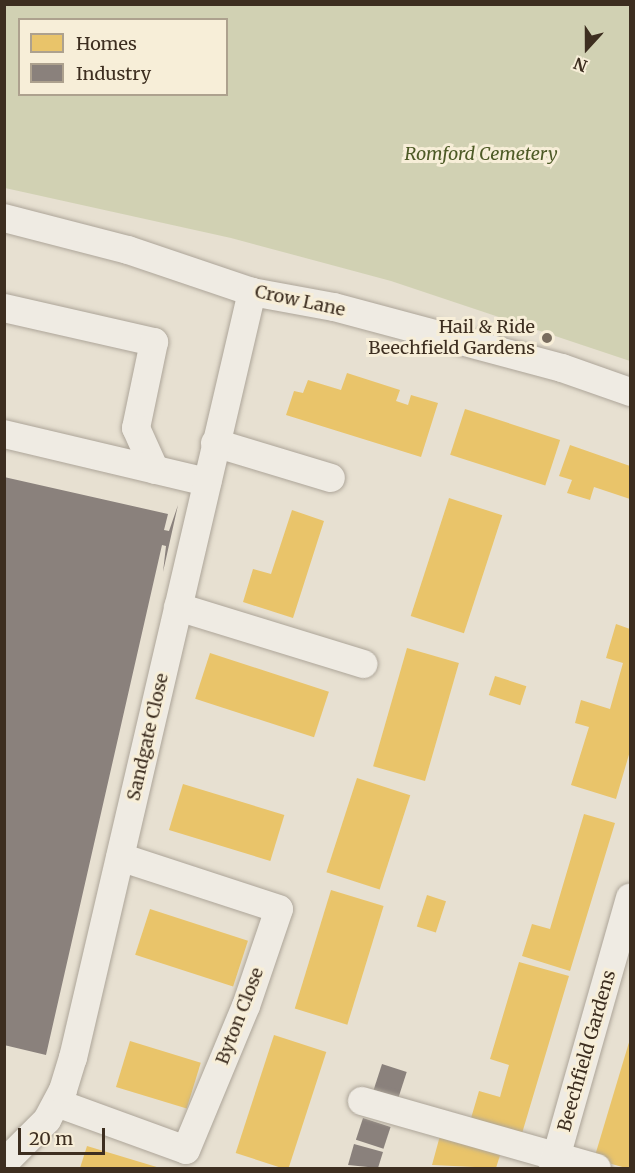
<!DOCTYPE html>
<html>
<head>
<meta charset="utf-8">
<style>
  body { margin:0 }
  #map { position:relative; width:635px; height:1173px; overflow:hidden; background:#e7e0d1; font-family:Merriweather,serif }
  div>[style] { position:absolute }
  [style*='--x'] { left:calc(var(--x)*1px); top:calc(var(--y)*1px); width:calc(var(--w)*1px); rotate:calc(var(--a)*1deg) }
  .cemetery>* { inset:0; background:#d1d1b3 }
  .homes>* { inset:0; background:#e9c46a; transform-origin:0 0 }
  .industry>* { inset:0; background:#8a817c; transform-origin:0 0 }
  .roads { filter:drop-shadow(0 0 2px #ada599) drop-shadow(0 0 2px #ada599) }
  .minor>* { height:28px; margin:-14px; padding:0 14px; transform-origin:14px; border-radius:14px; background:#efebe3 }
  .dots>* { width:16px; height:16px; translate:-50% -50%; box-sizing:border-box; border:3px solid #f7eed8; border-radius:50% }
  span { translate:-50% -50%; white-space:nowrap; text-align:center; line-height:1.15; -webkit-text-stroke:6px #f7eed8; paint-order:stroke }
  .park-label { font-size:18px; color:#4d5a26; font-style:italic }
  .street-label { font-size:18px; color:#3d2e20 }
  .poi-label { font-size:18px; color:#3d2e20 }
  .right { translate:-100% -50%; text-align:right }
  .frame { position:absolute; inset:0; border:6px solid #3d2e20; pointer-events:none }
  .legend { position:absolute; left:18px; top:18px; width:210px; height:78px; box-sizing:border-box; background:#f7eed8; border:2px solid #ada18e; margin:0; padding:8px 10px; list-style:none; font-size:18px; color:#3d2e20 }
  .legend li { display:flex; align-items:center; gap:12px; height:30px }
  .legend b { width:30px; border:2px solid #ada18e }
  .north { position:absolute; left:557px; top:18px; width:60px; height:60px; -webkit-text-stroke:4px #f7eed8; paint-order:stroke; rotate:201deg; font-size:16px; font-weight:700; line-height:24px; text-align:center; color:#3d2e20 }
  .north::after { content:''; display:block; margin:auto; width:21px; height:27px; background:#3d2e20; clip-path:polygon(50% 0,100% 100%,50% 72%,0 100%) }
  .scale { position:absolute; left:18px; top:1128px; width:87px; height:27px; box-sizing:border-box; border:3px solid #3d2e20; border-top:0; padding-left:8px; font-size:18px; line-height:21px; white-space:nowrap; color:#3d2e20; -webkit-text-stroke:4px #f7eed8; paint-order:stroke }
</style>
</head>
<body>
<div id="map">
  <div class="cemetery">
    <div style="clip-path:polygon(evenodd,5px 4px,630px 5px,630px 361px,391px 281px,231px 238px,5px 188px,5px 4px,20px 20px,226px 20px,226px 94px,20px 94px,20px 20px)"></div>
  </div>
  <div class="homes">
    <div style="clip-path:polygon(347px 373px,400px 390px,396px 401px,408px 405px,411px 395px,438px 403px,421px 457px,286px 415px,294px 391px,303px 393px,308px 380px,341px 390px)"></div>
    <div style="left:465px;top:409px;width:100px;height:48px;rotate:18deg"></div>
    <div style="clip-path:polygon(570px 445px,630px 466px,630px 499px,594px 487px,590px 500px,567px 493px,572px 480px,559px 476px)"></div>
    <div style="left:449px;top:498px;width:56px;height:124px;rotate:18deg"></div>
    <div style="clip-path:polygon(292px 510px,324px 521px,293px 618px,243px 602px,253px 569px,271px 574px)"></div>
    <div style="clip-path:polygon(616px 624px,630px 629px,630px 751px,616px 799px,571px 785px,589px 727px,575px 723px,581px 700px,610px 709px,623px 663px,606px 658px)"></div>
    <div style="left:407px;top:648px;width:54px;height:123px;rotate:16deg"></div>
    <div style="left:210px;top:653px;width:125px;height:48px;rotate:18deg"></div>
    <div style="left:495px;top:676px;width:33px;height:20px;rotate:18deg"></div>
    <div style="left:357px;top:778px;width:56px;height:99px;rotate:18deg"></div>
    <div style="left:183px;top:784px;width:106px;height:48px;rotate:17deg"></div>
    <div style="clip-path:polygon(584px 814px,615px 823px,570px 971px,522px 956px,532px 924px,550px 929px)"></div>
    <div style="left:331px;top:890px;width:55px;height:124px;rotate:17deg"></div>
    <div style="left:427px;top:895px;width:20px;height:33px;rotate:18deg"></div>
    <div style="left:150px;top:909px;width:103px;height:48px;rotate:18deg"></div>
    <div style="clip-path:polygon(519px 962px,569px 976px,520px 1140px,469px 1125px,479px 1091px,500px 1097px,509px 1065px,490px 1059px)"></div>
    <div style="left:274px;top:1035px;width:55px;height:124px;rotate:18deg"></div>
    <div style="clip-path:polygon(630px 1039px,630px 1168px,626px 1168px,594px 1159px)"></div>
    <div style="left:130px;top:1041px;width:74px;height:48px;rotate:17deg"></div>
    <div style="clip-path:polygon(441px 1132px,502px 1149px,496px 1168px,432px 1165px)"></div>
    <div style="clip-path:polygon(87px 1146px,160px 1168px,80px 1168px)"></div>
  </div>
  <div class="industry">
    <div style="clip-path:polygon(4px 477px,168px 514px,164px 530px,169px 531px,178px 505px,163px 572px,166px 546px,162px 545px,46px 1055px,4px 1045px)"></div>
    <div style="left:382px;top:1064px;width:26px;height:27px;rotate:18deg"></div>
    <div style="left:363px;top:1118px;width:29px;height:23px;rotate:18deg"></div>
    <div style="clip-path:polygon(354px 1144px,383px 1152px,378px 1168px,348px 1165px)"></div>
  </div>
  <div class="roads">
    <div class="minor">
      <div style="--x:4;--y:218;--w:128;--a:14.5"></div>
      <div style="--x:128;--y:250;--w:131;--a:18.7"></div>
      <div style="--x:252;--y:292;--w:83;--a:10.4"></div>
      <div style="--x:334;--y:307;--w:236;--a:15"></div>
      <div style="--x:562;--y:368;--w:72;--a:19.4"></div>
      <div style="--x:4;--y:308;--w:154;--a:12.8"></div>
      <div style="--x:154;--y:342;--w:88;--a:101.8"></div>
      <div style="--x:136;--y:428;--w:46;--a:65.7"></div>
      <div style="--x:4;--y:434;--w:209;--a:13.3"></div>
      <div style="--x:215;--y:443;--w:121;--a:16.8"></div>
      <div style="--x:178;--y:607;--w:194;--a:17.1"></div>
      <div style="--x:362;--y:1101;--w:244;--a:15.9"></div>
      <div style="--x:57;--y:1103;--w:137;--a:20"></div>
      <div style="--x:186;--y:1150;--w:156;--a:-67.4"></div>
      <div style="--x:246;--y:1006;--w:102;--a:-71.2"></div>
      <div style="--x:279;--y:909;--w:167;--a:-161.9"></div>
      <div style="--x:4;--y:1163;--w:61;--a:-45"></div>
      <div style="--x:47;--y:1120;--w:34;--a:-62"></div>
      <div style="--x:63;--y:1090;--w:34;--a:-73"></div>
      <div style="--x:73;--y:1058;--w:787;--a:-76.85"></div>
      <div style="--x:553;--y:1168;--w:281;--a:-74.1"></div>
    </div>
  </div>
  <div class="dots">
    <div style="left:547px;top:338px;background:#786c5e"></div>
  </div>
  <div class="park-label">
    <span style="left:481px;top:154px">Romford Cemetery</span>
  </div>
  <div class="street-label">
    <span style="left:300px;top:301px;rotate:12deg">Crow Lane</span>
    <span style="left:148px;top:737px;rotate:-77deg">Sandgate Close</span>
    <span style="left:240px;top:1016px;rotate:-69deg">Byton Close</span>
    <span style="left:587px;top:1051px;rotate:-74deg">Beechfield Gardens</span>
  </div>
  <div class="poi-label">
    <span class="right" style="left:535px;top:338px">Hail &amp; Ride<br>Beechfield Gardens</span>
  </div>
  <div class="frame"></div>
  <ul class="legend">
  <li><b style="height:16px;background:#e9c46a"></b>Homes</li>
  <li><b style="height:16px;background:#8a817c"></b>Industry</li>
  </ul>
  <div class="north">N</div>
  <div class="scale">20 m</div>
</div>
</body>
</html>
